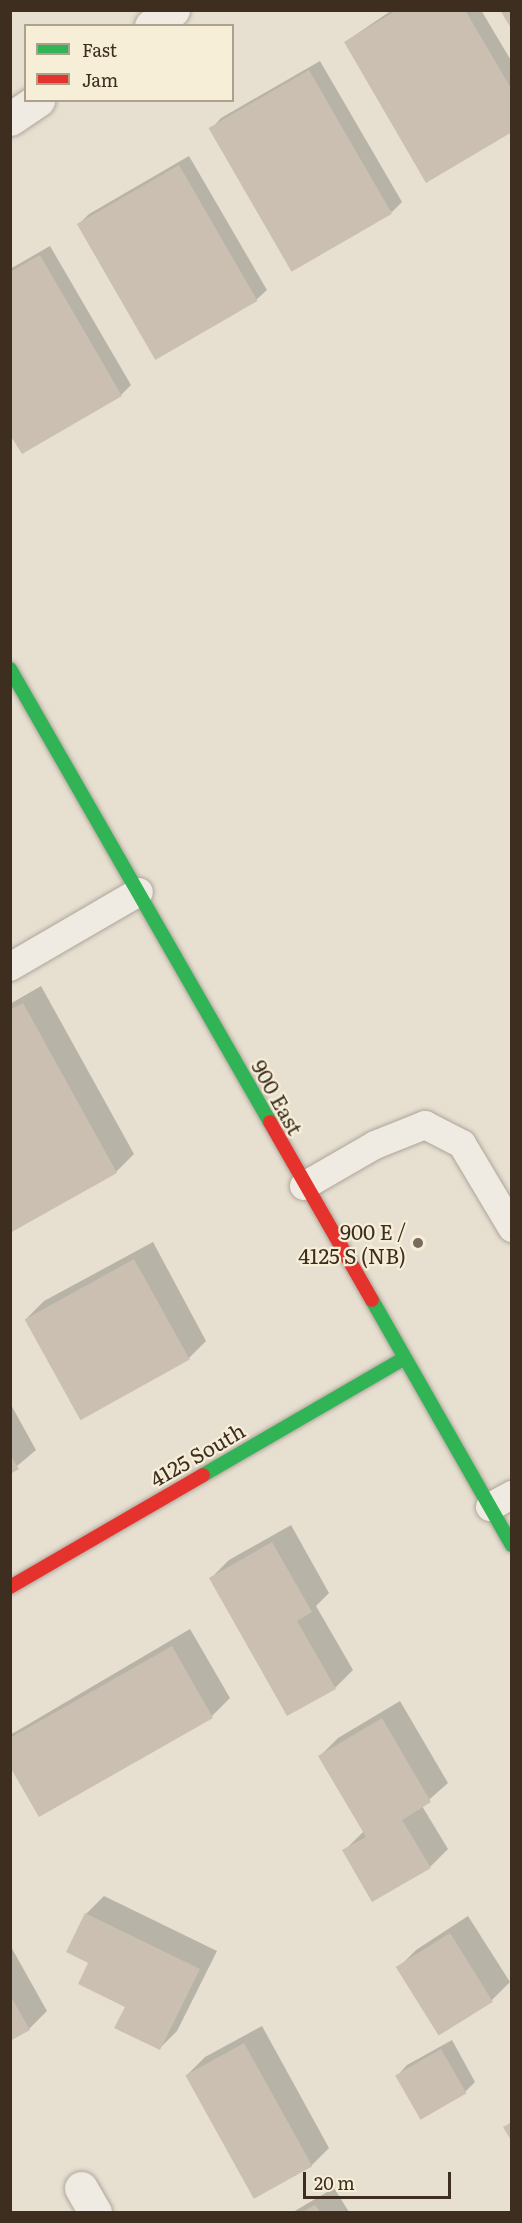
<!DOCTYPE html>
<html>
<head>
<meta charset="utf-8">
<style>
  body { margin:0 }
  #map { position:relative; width:522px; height:2223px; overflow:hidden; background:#e7e0d1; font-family:Literata,serif }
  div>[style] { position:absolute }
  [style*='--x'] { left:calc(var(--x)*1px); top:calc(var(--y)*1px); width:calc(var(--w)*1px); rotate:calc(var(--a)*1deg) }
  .shadow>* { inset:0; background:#0003 }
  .building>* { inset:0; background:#cbbfb2; transform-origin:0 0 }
  .roads { filter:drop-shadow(0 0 2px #ada599) drop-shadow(0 0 2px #ada599) }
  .lane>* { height:28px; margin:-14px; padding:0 14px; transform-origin:14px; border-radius:14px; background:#efebe3 }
  .street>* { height:33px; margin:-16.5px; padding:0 16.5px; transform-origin:16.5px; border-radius:16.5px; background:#efebe3 }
  .fast>* { height:14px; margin:-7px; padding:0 7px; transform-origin:7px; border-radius:7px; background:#30b455 }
  .jam>* { height:14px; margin:-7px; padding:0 7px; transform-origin:7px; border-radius:7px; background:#e5322d }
  .dots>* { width:16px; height:16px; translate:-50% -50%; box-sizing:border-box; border:3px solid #f7eed8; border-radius:50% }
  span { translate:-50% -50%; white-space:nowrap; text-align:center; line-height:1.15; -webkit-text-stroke:4.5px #f7eed8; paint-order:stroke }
  .street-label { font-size:21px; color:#3d2e20 }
  .poi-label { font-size:21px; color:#3d2e20 }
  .right { translate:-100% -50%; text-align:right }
  .frame { position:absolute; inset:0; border:12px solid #3d2e20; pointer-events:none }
  .legend { position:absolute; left:24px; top:24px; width:210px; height:78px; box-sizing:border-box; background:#f7eed8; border:2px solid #ada18e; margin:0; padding:8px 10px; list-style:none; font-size:18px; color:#3d2e20 }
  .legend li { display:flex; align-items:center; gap:12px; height:30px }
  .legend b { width:30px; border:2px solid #ada18e }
  .scale { position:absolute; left:303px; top:2172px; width:148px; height:27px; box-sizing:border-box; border:3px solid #3d2e20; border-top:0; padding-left:8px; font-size:18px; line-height:21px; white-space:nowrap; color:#3d2e20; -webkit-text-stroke:4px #f7eed8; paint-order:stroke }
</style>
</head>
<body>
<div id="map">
  <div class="shadow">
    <div style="clip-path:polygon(392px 10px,481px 10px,512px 62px,512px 130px,345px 42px)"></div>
    <div style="clip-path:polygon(320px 61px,402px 202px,392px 212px,211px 129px,221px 118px)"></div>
    <div style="clip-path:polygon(189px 156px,267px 290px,256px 300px,156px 358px,79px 224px,89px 214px)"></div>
    <div style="clip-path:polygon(50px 246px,131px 385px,121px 395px,10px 432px,10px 269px)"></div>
    <div style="clip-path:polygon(41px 986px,134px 1154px,116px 1172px,11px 1230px,10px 1004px)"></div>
    <div style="clip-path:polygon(153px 1242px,206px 1341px,188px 1359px,26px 1319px,44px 1301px)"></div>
    <div style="clip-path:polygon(10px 1403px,36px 1450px,10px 1472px)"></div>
    <div style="clip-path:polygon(291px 1525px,329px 1593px,316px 1606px,353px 1670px,335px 1688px,211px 1578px,229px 1560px)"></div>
    <div style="clip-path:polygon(190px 1629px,230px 1698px,212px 1716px,39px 1815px,10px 1764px,10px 1735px)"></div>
    <div style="clip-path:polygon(400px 1701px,448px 1783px,422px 1806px,448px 1849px,430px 1867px,344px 1851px,364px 1831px,320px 1756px,338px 1738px)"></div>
    <div style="clip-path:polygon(104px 1896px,217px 1951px,177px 2031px,159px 2049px,90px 1962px,86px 1914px)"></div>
    <div style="clip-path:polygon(468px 1916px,510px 1982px,492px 2000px,439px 2034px,398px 1968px,416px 1950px)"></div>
    <div style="clip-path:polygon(10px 1945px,47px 2011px,29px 2029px,10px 2040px)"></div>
    <div style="clip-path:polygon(262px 2026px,329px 2148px,311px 2166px,187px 2075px,205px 2057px)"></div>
    <div style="clip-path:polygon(452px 2040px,475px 2082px,465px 2092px,397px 2076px,407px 2065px)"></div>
    <div style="clip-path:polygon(334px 2188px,349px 2212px,293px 2212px)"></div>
  </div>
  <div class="building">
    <div style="clip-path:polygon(397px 10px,465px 10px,512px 90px,512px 132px,426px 183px,344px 42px)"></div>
    <div style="clip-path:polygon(500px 10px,512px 10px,512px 30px)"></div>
    <div style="left:309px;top:70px;width:166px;height:116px;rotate:60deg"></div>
    <div style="left:179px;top:165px;width:157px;height:118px;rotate:60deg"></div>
    <div style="clip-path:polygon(40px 255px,122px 396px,22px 454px,10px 435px,10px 272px)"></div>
    <div style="clip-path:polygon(23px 1003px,117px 1173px,10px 1233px,10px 1010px)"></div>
    <div style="left:134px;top:1259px;width:115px;height:125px;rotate:61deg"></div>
    <div style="clip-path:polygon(10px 1454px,19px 1469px,10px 1474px)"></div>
    <div style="clip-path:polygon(272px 1542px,312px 1612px,297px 1621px,336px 1689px,287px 1716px,209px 1578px)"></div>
    <div style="clip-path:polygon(172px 1646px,213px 1718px,39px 1817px,10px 1767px,10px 1738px)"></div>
    <div style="clip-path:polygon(382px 1718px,431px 1802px,402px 1820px,431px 1868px,372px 1902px,342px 1850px,366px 1837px,318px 1756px)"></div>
    <div style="clip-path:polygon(85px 1913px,200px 1969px,160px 2050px,114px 2028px,125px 2007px,78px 1984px,88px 1963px,66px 1952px)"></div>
    <div style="left:450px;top:1933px;width:81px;height:64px;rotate:58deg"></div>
    <div style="clip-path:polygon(10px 1995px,30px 2030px,10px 2041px)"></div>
    <div style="left:244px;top:2043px;width:141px;height:67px;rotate:61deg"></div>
    <div style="left:441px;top:2049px;width:51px;height:53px;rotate:60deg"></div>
    <div style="clip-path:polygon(512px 2122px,512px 2142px,503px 2127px)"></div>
    <div style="clip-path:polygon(315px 2205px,320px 2212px,302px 2212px)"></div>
  </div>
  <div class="roads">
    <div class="lane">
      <div style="--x:10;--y:967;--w:149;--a:-30.2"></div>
      <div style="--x:304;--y:1186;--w:82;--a:-30"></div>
      <div style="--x:375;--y:1145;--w:54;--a:-21.8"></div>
      <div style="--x:425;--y:1125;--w:42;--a:27.2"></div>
      <div style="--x:462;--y:1144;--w:98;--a:59.2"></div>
      <div style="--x:490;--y:1507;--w:25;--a:-29"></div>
    </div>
    <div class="street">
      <div style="--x:151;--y:26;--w:27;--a:-36"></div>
      <div style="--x:10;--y:119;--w:34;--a:-34"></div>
      <div style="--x:81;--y:2188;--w:28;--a:60"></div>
    </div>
    <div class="fast">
      <div style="--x:10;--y:669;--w:522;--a:60.15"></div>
      <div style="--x:372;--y:1300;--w:282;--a:60.3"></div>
      <div style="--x:203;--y:1475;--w:233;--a:-30.1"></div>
    </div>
    <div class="jam">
      <div style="--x:270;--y:1122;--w:205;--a:60.2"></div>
      <div style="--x:10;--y:1587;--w:223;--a:-30.1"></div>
    </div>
  </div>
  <div class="dots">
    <div style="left:418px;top:1243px;background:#786c5e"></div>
  </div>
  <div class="street-label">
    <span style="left:278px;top:1097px;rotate:61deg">900 East</span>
    <span style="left:197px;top:1454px;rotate:-30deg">4125 South</span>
  </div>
  <div class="poi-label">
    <span class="right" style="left:406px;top:1243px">900 E /<br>4125 S (NB)</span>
  </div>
  <div class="frame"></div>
  <ul class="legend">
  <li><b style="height:8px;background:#30b455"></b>Fast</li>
  <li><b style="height:8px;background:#e5322d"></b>Jam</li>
  </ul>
  <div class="scale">20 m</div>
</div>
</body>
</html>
